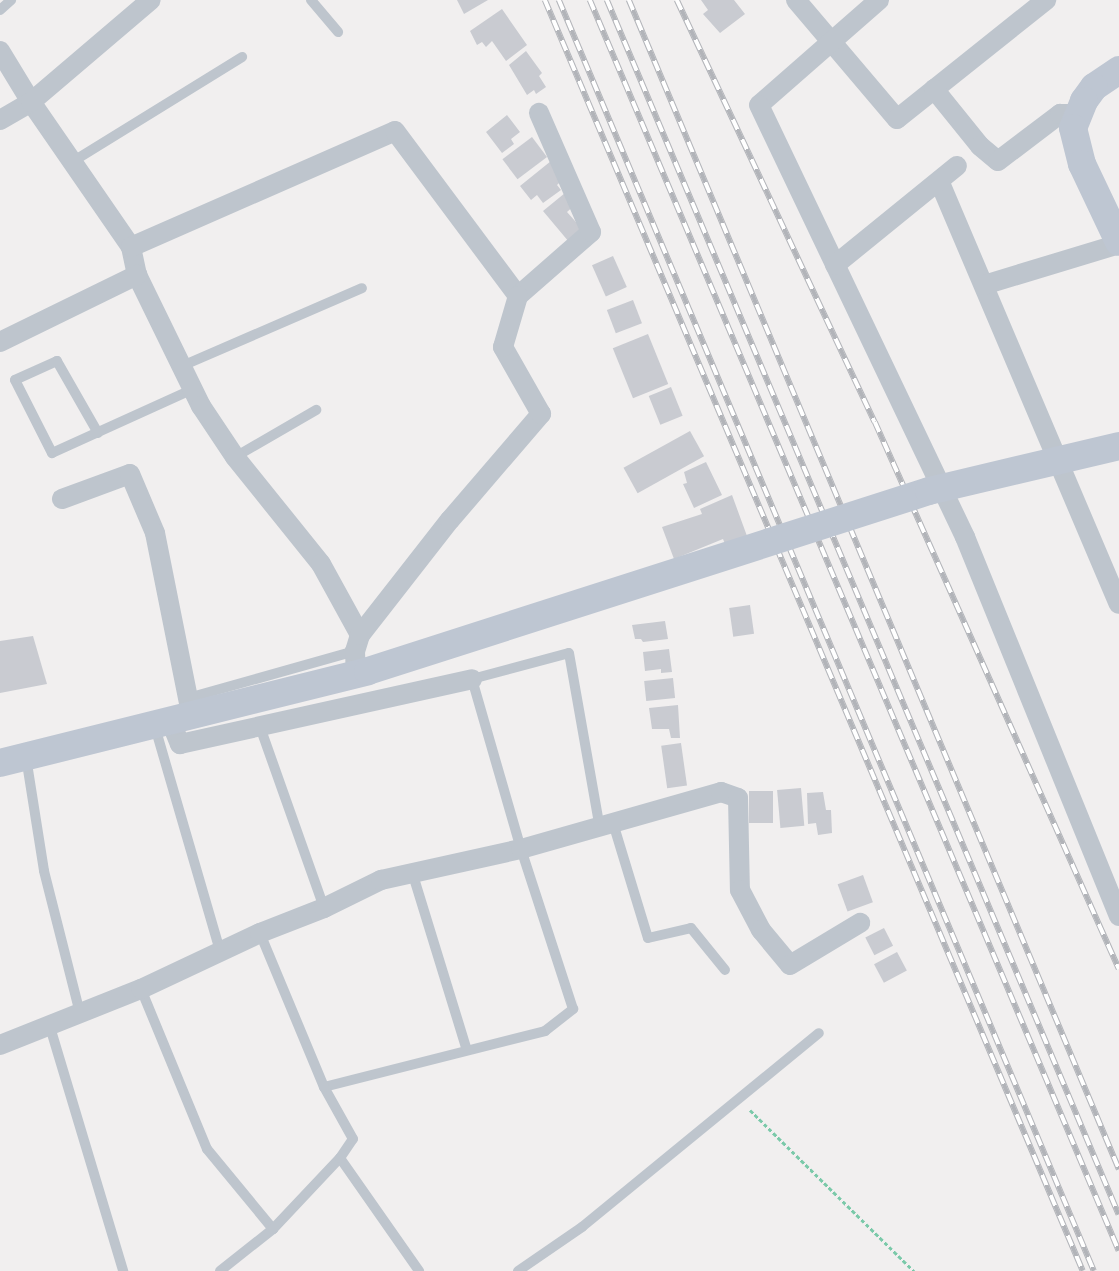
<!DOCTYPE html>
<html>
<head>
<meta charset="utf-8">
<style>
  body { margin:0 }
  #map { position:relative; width:1119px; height:1271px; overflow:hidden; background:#f1efef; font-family:Barlow,sans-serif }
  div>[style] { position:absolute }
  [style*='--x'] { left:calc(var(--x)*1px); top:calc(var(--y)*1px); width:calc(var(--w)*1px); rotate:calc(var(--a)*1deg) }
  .building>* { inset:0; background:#c9cbd1; transform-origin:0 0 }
  .path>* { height:3px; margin-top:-1.5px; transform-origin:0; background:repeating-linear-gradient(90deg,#7ac9a9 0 4px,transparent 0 6.5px) }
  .lane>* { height:10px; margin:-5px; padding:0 5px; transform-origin:5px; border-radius:5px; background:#bec5cd }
  .street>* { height:20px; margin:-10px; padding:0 10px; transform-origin:10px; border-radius:10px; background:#bec5cd }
  .secondary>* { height:28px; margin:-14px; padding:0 14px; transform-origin:14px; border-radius:14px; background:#bec6d2 }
  .rail>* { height:5.5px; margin-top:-2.75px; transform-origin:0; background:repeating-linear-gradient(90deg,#fff 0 11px,#b2b4b9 0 22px); box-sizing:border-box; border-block:1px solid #b2b4b9 }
  .secondary-bridge>* { height:28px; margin:-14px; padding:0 14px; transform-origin:14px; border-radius:14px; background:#bec6d2 }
  span { translate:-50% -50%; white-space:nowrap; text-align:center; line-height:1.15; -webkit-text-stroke:4.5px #fff; paint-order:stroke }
</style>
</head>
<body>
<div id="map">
  <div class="building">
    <div style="clip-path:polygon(457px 0,488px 0,464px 14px)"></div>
    <div style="clip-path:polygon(701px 0,734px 0,745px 14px,720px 33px,703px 14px,708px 10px)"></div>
    <div style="clip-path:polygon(502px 9px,527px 45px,506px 61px,492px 41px,486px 47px,482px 42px,477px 45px,470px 31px)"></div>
    <div style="clip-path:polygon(526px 51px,542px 73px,539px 76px,546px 87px,536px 94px,534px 90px,527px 95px,509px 65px)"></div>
    <div style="clip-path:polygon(507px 115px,520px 132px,511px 139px,514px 144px,502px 153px,486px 132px)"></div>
    <div style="left:532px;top:137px;width:25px;height:37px;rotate:53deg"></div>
    <div style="clip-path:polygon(551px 161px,564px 178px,557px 185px,561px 190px,543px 203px,537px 195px,531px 200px,520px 186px)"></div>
    <div style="clip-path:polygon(565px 193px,576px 204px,567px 212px,583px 230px,569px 242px,543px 211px)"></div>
    <div style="left:613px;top:256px;width:34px;height:23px;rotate:66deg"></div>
    <div style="left:633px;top:300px;width:25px;height:28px;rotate:69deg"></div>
    <div style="left:648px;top:334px;width:54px;height:38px;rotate:68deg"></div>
    <div style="left:671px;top:387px;width:31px;height:24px;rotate:68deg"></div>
    <div style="left:690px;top:431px;width:29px;height:76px;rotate:61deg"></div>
    <div style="clip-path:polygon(706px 462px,722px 495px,694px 508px,683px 484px,687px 483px,684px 472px)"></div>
    <div style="clip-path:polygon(732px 495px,747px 536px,725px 544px,723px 539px,674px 559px,662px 527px,702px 514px,700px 509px)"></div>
    <div style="left:750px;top:605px;width:29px;height:21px;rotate:82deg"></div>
    <div style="clip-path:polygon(665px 621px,668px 639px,643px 642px,641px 639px,635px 639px,632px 625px)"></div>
    <div style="clip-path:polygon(33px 636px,47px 684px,0 693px,0 641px)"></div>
    <div style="clip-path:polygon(669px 649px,672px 672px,661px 673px,661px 669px,645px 671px,643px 652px)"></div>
    <div style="left:673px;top:678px;width:20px;height:29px;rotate:84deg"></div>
    <div style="clip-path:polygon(678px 705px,680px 738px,671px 738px,669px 729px,652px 729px,649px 708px)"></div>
    <div style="left:681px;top:743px;width:43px;height:20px;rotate:82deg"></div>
    <div style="left:801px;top:788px;width:38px;height:24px;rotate:85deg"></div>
    <div style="left:749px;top:791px;width:24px;height:32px"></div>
    <div style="clip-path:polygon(823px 792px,826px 810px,831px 810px,832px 833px,818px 835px,816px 823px,808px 824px,807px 793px)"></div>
    <div style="left:863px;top:875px;width:29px;height:27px;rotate:70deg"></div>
    <div style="left:884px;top:928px;width:20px;height:21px;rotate:63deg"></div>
    <div style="left:897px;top:952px;width:21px;height:26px;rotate:62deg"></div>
  </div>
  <div class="path">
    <div style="--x:750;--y:1110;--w:230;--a:44.5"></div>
  </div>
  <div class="lane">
    <div style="--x:311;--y:0;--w:42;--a:49.8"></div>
    <div style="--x:0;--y:10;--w:15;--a:-42"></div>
    <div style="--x:72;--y:162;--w:200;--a:-31.7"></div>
    <div style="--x:182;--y:366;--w:196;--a:-23.4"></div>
    <div style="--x:98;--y:433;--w:83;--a:-119.7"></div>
    <div style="--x:57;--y:361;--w:46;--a:155.7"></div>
    <div style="--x:15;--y:380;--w:82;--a:63.1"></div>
    <div style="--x:52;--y:453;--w:155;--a:-24.4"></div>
    <div style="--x:235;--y:457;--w:94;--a:-30.1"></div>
    <div style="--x:188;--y:698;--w:173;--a:-15.7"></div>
    <div style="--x:259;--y:724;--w:195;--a:70.5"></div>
    <div style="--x:155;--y:727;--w:233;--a:73.8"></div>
    <div style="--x:26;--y:757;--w:115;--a:81"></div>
    <div style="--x:44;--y:871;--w:146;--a:75.8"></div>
    <div style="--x:613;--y:823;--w:120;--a:73.1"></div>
    <div style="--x:648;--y:938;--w:44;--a:-13.1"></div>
    <div style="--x:691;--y:928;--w:54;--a:51"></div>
    <div style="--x:413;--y:875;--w:183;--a:72.9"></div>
    <div style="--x:141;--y:989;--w:173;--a:67.6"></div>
    <div style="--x:207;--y:1149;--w:104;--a:50.5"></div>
    <div style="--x:50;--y:1027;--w:255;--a:73.3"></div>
    <div style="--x:324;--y:1087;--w:228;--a:-14.2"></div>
    <div style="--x:545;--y:1031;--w:36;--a:-38"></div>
    <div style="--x:573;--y:1009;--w:168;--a:-108"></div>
    <div style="--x:521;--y:849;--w:177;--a:-106.1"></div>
    <div style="--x:472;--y:679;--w:100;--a:-15"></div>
    <div style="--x:569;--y:653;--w:178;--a:80"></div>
    <div style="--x:340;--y:1158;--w:138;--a:55"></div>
    <div style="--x:220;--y:1271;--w:68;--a:-38.4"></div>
    <div style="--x:273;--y:1229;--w:98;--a:-46.7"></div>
    <div style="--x:340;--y:1158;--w:23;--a:-56"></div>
    <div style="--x:353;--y:1139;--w:60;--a:-119.1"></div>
    <div style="--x:324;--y:1087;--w:167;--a:-112.6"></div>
    <div style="--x:518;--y:1271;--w:78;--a:-34.5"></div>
    <div style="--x:582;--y:1227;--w:306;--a:-39.3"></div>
  </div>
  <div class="street">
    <div style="--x:796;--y:0;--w:156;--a:49.7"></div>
    <div style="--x:897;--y:119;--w:191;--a:-38.6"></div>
    <div style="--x:879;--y:0;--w:159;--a:138.8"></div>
    <div style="--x:759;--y:105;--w:479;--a:64.5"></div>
    <div style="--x:965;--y:537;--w:409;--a:67.9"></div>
    <div style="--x:0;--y:51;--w:60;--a:58.7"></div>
    <div style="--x:31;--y:102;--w:176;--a:55.4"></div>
    <div style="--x:131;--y:247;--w:29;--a:78"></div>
    <div style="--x:137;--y:275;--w:146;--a:64"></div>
    <div style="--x:201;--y:406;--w:61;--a:56.3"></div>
    <div style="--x:235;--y:457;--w:137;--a:51.2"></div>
    <div style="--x:321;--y:564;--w:81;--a:61.2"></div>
    <div style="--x:360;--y:635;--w:17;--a:107"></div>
    <div style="--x:355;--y:651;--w:23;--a:88"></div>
    <div style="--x:934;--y:89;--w:73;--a:51.1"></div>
    <div style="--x:980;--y:146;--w:23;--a:40"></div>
    <div style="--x:998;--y:161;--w:78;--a:-37.2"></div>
    <div style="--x:1060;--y:114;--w:17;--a:0"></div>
    <div style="--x:0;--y:120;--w:36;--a:-30"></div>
    <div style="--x:31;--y:102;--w:157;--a:-40.4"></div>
    <div style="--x:940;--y:183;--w:457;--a:67"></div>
    <div style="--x:131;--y:247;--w:288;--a:-23.7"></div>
    <div style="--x:395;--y:131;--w:206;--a:53.3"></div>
    <div style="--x:518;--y:296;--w:97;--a:-41.2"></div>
    <div style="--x:591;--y:232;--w:130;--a:-113.6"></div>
    <div style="--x:835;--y:265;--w:157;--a:-39.1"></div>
    <div style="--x:984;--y:285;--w:141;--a:-16.9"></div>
    <div style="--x:0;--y:342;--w:153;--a:-26.1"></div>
    <div style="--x:62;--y:499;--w:72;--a:-20.2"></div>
    <div style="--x:130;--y:474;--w:64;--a:67"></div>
    <div style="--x:155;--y:533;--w:189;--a:78.7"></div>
    <div style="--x:360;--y:635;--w:146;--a:-52"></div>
    <div style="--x:450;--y:520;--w:140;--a:-49.4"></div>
    <div style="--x:541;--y:414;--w:77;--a:-119.6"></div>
    <div style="--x:503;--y:347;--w:53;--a:-73.6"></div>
    <div style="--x:171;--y:722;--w:24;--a:68"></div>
    <div style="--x:180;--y:744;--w:299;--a:-12.5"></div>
    <div style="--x:0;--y:1045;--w:152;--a:-21.7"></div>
    <div style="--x:141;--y:989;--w:132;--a:-25.2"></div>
    <div style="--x:260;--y:933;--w:69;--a:-21.3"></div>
    <div style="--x:324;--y:908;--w:64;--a:-26.2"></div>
    <div style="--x:381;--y:880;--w:143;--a:-12.5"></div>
    <div style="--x:521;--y:849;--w:208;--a:-15.9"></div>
    <div style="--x:721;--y:792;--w:18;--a:19"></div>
    <div style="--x:738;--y:798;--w:92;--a:88.8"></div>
    <div style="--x:740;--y:890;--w:45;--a:62.3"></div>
    <div style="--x:761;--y:930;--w:45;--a:50.4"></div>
    <div style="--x:790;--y:965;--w:82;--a:-31"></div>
  </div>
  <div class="secondary">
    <div style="--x:1119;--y:70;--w:30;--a:146"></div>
    <div style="--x:1094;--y:87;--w:17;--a:126"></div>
    <div style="--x:1084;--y:101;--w:29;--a:112"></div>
    <div style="--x:1073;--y:128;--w:37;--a:76"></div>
    <div style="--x:1082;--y:164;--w:86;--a:64.6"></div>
    <div style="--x:0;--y:763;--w:379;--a:-14"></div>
  </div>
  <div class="rail">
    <div style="--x:545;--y:0;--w:1380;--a:67.06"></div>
    <div style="--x:559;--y:0;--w:1379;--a:67.17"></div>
    <div style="--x:590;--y:0;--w:1358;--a:67.08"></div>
    <div style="--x:607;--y:0;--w:1318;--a:67.15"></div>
    <div style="--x:629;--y:0;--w:1268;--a:67.26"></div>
    <div style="--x:677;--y:0;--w:466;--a:64.9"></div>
    <div style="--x:875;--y:422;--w:599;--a:65.96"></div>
  </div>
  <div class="secondary-bridge">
    <div style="--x:368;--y:671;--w:589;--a:-17.79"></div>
    <div style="--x:929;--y:491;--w:195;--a:-13.3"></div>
  </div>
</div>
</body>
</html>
